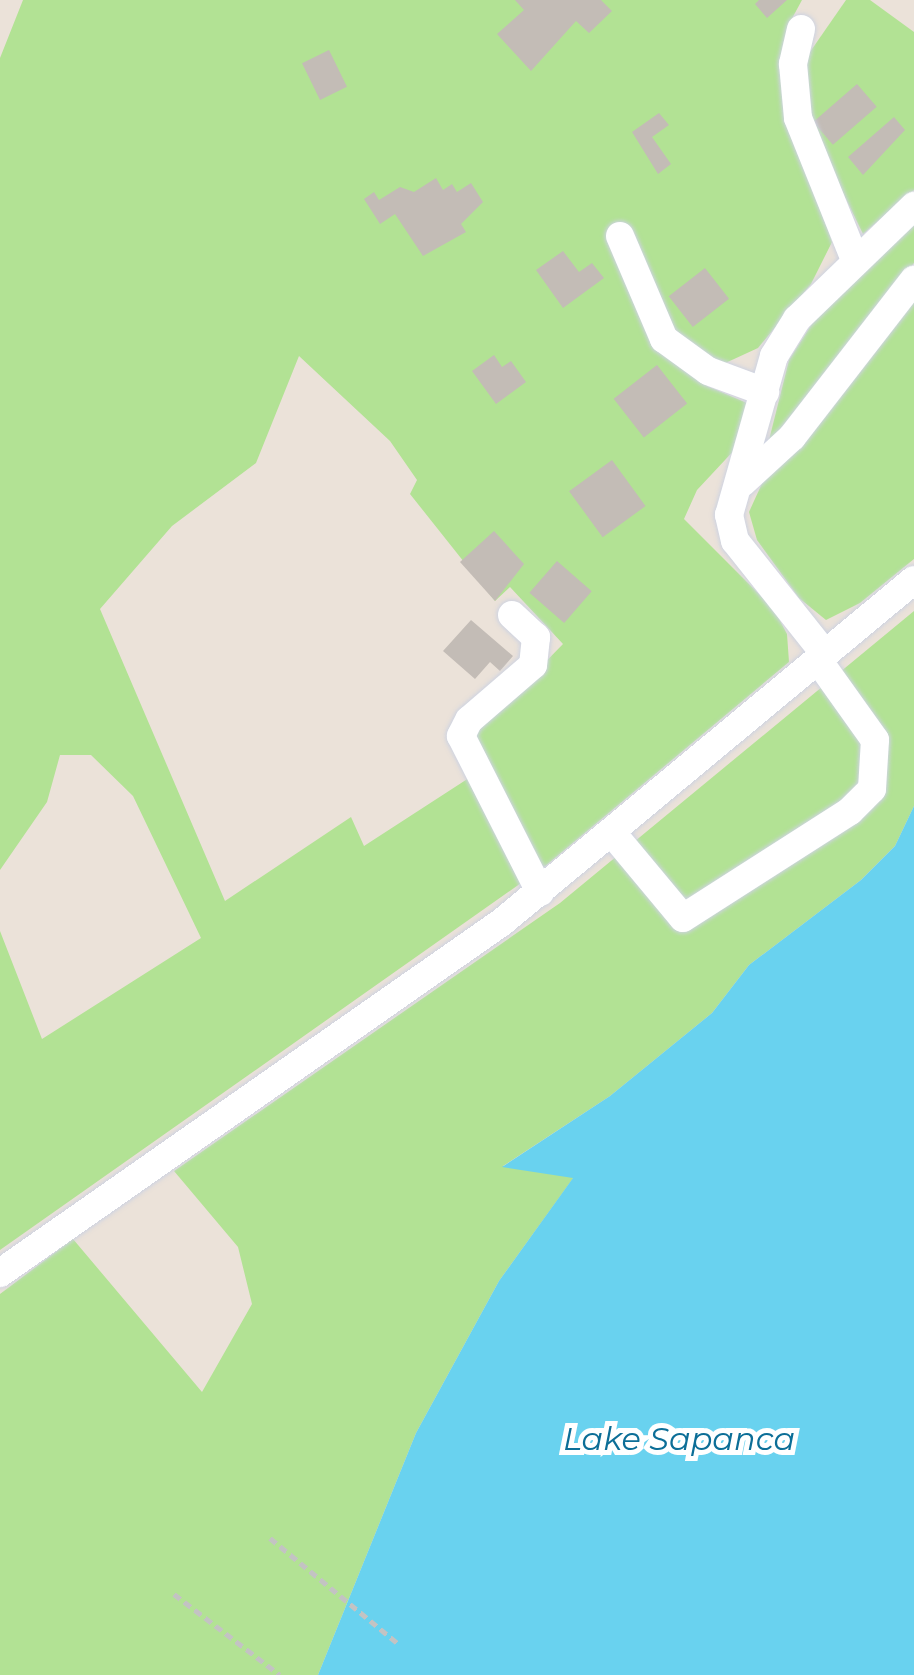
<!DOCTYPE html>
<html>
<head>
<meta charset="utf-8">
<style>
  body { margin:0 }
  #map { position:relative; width:914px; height:1675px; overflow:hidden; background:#ebe2d9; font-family:Montserrat,sans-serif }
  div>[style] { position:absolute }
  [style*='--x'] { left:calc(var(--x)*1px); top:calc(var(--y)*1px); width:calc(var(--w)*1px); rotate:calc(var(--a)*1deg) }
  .green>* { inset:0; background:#b2e294 }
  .water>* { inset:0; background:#69d2ef }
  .building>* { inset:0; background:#c3bcb6; transform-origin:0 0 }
  .path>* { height:5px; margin-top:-2.5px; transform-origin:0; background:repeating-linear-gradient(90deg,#c3c3c3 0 8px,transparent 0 13px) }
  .roads { filter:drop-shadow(0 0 2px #ced3e1) drop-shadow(0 0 2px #ced3e1) }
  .minor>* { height:28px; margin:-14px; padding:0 14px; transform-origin:14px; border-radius:14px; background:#fff }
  span { translate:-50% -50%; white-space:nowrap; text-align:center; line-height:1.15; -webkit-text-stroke:10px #fff; paint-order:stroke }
  .water-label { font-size:32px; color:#0c6e97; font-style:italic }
</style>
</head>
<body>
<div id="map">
  <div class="green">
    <div style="clip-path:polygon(23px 0,802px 0,789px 24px,789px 117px,832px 242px,811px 284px,758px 348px,708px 371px,707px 386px,747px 403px,739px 445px,697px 490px,684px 519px,774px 609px,787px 634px,789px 662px,543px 868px,473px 736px,563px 644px,510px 587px,495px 601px,410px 494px,417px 480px,390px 441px,299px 356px,256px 463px,172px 526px,100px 609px,225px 901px,351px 817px,364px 846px,472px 776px,524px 881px,0 1250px,0 931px,42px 1039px,201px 938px,133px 796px,91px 755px,60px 755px,47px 802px,0 870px,0 58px)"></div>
    <div style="clip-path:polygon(846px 0,870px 0,914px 32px,914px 190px,863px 234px,808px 121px,803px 62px)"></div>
    <div style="clip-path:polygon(914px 221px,914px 263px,768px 444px,789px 360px,822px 308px)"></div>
    <div style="clip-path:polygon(914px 299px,914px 559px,860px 603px,826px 620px,799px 598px,757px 540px,749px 512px,764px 479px)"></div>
    <div style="clip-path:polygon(914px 611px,914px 806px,895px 846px,861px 880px,749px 965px,712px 1013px,610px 1096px,503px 1166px,574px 1177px,499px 1281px,416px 1433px,318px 1675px,0 1675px,0 1294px,73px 1239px,202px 1392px,252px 1304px,238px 1247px,174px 1171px,560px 903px)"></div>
  </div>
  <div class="water">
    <div style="clip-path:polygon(914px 806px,914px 1675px,318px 1675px,416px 1433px,499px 1281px,573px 1178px,502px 1167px,610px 1096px,712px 1013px,749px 965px,861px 880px,895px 846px)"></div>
  </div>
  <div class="building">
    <div style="clip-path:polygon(515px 0,601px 0,612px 11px,589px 33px,576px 21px,531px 71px,497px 34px,524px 10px)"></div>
    <div style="clip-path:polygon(759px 0,787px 0,767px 18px,755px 4px)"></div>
    <div style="left:329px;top:50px;width:41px;height:30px;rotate:64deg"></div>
    <div style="left:857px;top:84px;width:30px;height:58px;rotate:49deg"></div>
    <div style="clip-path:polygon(659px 113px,669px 125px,652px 137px,671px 164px,658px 174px,632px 132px)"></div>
    <div style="clip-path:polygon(894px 117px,905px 130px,863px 175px,848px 157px)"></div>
    <div style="clip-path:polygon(436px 178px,443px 190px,452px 184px,457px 192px,471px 183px,483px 202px,461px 224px,466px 232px,423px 256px,395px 214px,380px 224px,364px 199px,374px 192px,379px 200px,400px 187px,414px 192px)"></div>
    <div style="clip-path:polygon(563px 251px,579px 272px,592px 263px,604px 278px,563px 308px,536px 270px)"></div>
    <div style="left:705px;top:268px;width:39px;height:46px;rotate:52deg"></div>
    <div style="clip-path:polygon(494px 355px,502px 367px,511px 361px,526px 382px,496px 404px,472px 371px)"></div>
    <div style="left:657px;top:365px;width:49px;height:55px;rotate:52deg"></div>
    <div style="left:612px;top:460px;width:57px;height:53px;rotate:54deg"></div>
    <div style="clip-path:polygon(494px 531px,524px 564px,495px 601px,460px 562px)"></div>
    <div style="left:557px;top:561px;width:46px;height:42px;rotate:41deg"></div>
    <div style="clip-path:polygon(471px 620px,513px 656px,500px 671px,490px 662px,475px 679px,443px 651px)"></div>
  </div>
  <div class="path">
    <div style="--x:270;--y:1538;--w:168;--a:39.5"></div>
    <div style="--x:174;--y:1594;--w:133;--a:37.4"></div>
  </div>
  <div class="roads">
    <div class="minor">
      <div style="--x:801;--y:29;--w:36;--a:103"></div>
      <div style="--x:793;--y:64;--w:54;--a:84.7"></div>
      <div style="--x:798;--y:118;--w:153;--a:68.1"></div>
      <div style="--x:620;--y:236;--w:112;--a:66.9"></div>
      <div style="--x:664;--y:339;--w:54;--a:36"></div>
      <div style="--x:708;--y:371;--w:61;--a:20.2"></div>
      <div style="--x:742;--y:483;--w:68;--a:-42.6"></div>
      <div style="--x:792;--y:437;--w:199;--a:-52.2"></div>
      <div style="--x:512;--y:615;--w:33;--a:43"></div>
      <div style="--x:536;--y:637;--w:28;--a:96"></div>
      <div style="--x:533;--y:665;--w:84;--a:139.3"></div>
      <div style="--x:469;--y:720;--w:18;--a:117"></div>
      <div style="--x:461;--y:736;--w:175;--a:63.1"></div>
      <div style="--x:825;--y:654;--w:144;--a:-128.5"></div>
      <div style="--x:735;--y:541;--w:27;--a:-103"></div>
      <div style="--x:729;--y:515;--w:165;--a:-74.2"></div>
      <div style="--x:774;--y:356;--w:44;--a:-58.1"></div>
      <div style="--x:797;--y:319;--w:163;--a:-44"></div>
      <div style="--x:613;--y:834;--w:109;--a:50.2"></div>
      <div style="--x:683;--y:918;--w:198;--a:-32.6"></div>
      <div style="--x:850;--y:811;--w:31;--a:-45"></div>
      <div style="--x:872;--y:789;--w:49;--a:-86.5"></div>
      <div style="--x:875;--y:740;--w:98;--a:-125.5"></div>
      <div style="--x:0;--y:1273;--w:613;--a:-34.96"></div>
      <div style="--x:502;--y:922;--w:535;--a:-39.7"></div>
    </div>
  </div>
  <div class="water-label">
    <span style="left:679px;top:1439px">Lake Sapanca</span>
  </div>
</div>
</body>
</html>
